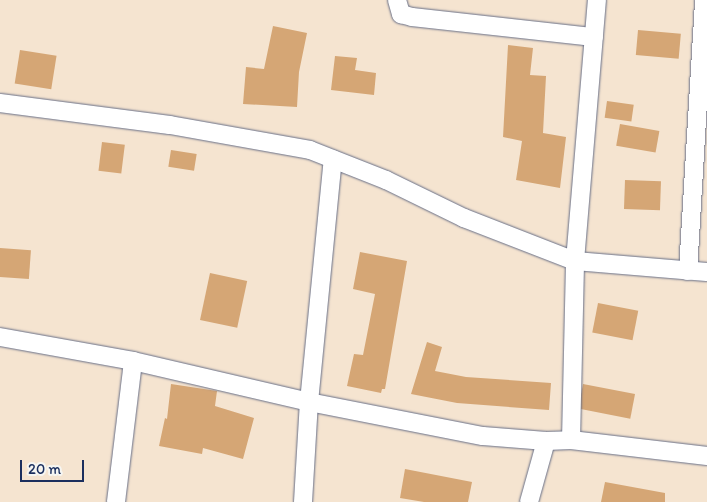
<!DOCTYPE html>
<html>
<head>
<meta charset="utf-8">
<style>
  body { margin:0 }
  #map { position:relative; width:707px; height:502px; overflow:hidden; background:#f5e4d0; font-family:Itim,sans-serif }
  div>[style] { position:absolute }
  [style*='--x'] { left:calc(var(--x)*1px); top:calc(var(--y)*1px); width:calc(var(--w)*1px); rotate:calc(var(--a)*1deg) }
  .building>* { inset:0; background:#d5a675; transform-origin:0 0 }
  .roads { filter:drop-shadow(0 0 1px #676e86) drop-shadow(0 0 1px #676e86) }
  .street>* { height:18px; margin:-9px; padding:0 9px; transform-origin:9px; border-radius:9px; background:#fff }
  span { translate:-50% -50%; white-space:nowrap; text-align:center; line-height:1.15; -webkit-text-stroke:4px #f6f6f2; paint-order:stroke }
  .scale { position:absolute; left:20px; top:460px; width:64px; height:22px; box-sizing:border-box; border:2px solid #1b2f5e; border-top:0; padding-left:6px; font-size:15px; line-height:18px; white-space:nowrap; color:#1b2f5e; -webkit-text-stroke:4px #f6f6f2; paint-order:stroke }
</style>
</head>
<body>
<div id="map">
  <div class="building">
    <div style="clip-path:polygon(273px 26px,307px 33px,299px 72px,297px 107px,243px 104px,246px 67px,264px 69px)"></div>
    <div style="left:638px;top:30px;width:43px;height:25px;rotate:5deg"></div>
    <div style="clip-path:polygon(508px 45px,533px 48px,530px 75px,546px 76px,543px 133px,566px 137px,560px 188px,516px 180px,522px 141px,503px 137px)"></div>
    <div style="left:20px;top:50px;width:37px;height:34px;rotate:9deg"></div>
    <div style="clip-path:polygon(335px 56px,357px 58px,355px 70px,376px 73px,374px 95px,331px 90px)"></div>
    <div style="left:607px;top:101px;width:27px;height:17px;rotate:8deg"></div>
    <div style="left:620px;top:124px;width:40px;height:22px;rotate:10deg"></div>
    <div style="left:102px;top:142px;width:23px;height:29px;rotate:7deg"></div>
    <div style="left:171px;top:150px;width:26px;height:17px;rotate:9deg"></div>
    <div style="left:625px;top:180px;width:36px;height:29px;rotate:2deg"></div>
    <div style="left:0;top:248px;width:31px;height:29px;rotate:4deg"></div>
    <div style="clip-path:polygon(360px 252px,407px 261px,385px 389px,382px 389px,381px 393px,347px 386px,354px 354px,363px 355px,375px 294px,353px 289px)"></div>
    <div style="left:210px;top:273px;width:38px;height:48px;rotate:12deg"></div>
    <div style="left:598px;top:303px;width:41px;height:30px;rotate:11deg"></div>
    <div style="clip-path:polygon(427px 342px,442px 347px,435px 371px,466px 377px,551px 383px,549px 410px,457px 403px,411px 394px)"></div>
    <div style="clip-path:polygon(171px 384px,217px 391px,215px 406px,254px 418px,243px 459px,203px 448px,202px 454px,159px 446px,165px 418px,167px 419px)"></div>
    <div style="left:583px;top:384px;width:53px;height:25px;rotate:11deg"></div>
    <div style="clip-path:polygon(405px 469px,472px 482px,468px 502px,424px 502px,400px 498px)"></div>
    <div style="clip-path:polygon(605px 482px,665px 493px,665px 502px,601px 502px)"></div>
  </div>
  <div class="roads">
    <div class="street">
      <div style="--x:397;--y:0;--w:15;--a:74"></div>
      <div style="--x:401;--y:14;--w:11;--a:15"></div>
      <div style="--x:412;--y:17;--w:183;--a:6.3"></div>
      <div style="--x:0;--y:103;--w:171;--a:7.4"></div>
      <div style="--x:170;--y:125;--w:142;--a:10.1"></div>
      <div style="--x:310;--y:150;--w:82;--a:21.5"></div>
      <div style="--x:386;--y:180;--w:87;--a:26"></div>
      <div style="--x:464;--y:218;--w:119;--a:21.2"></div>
      <div style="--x:575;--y:261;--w:132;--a:4.8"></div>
      <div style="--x:688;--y:271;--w:271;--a:-86.6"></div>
      <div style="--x:0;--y:337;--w:135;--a:10.2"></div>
      <div style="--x:133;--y:361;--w:181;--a:13.1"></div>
      <div style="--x:309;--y:402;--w:177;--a:11.1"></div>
      <div style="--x:483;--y:436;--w:63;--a:4.5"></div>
      <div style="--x:546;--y:441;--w:25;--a:-2"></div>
      <div style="--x:571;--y:440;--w:137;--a:6.7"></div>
      <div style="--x:571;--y:440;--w:179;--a:-88.7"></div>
      <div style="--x:575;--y:261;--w:262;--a:-85.2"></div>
      <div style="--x:116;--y:502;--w:142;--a:-83.1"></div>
      <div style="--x:303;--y:502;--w:100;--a:-86.6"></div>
      <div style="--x:309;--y:402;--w:244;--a:-84.4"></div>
      <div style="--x:529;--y:502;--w:63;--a:-74.4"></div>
    </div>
  </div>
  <div class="scale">20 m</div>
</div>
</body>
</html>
